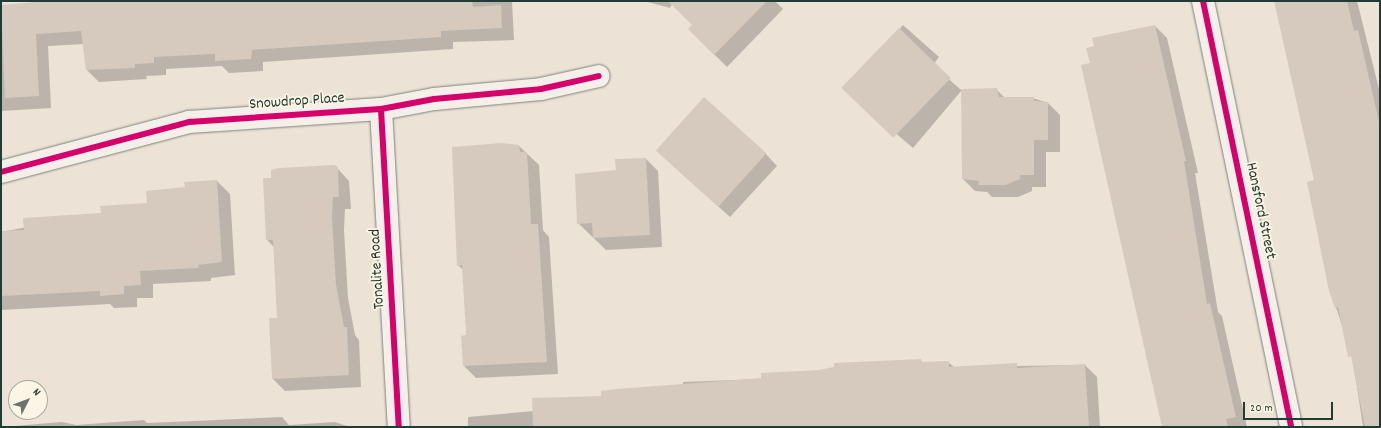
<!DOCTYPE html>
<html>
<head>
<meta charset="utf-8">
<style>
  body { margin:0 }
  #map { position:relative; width:1381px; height:428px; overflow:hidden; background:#ece2d6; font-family:Dekko,sans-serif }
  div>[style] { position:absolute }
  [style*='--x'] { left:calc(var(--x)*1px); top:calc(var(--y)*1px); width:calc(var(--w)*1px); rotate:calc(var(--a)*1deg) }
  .shadow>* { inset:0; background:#0003 }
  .building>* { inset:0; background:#d6cabe; transform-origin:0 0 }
  .roads { filter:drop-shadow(0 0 1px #81827b) drop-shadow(0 0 1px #81827b) }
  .minor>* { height:22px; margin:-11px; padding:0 11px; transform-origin:11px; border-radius:11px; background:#f4f0e9 }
  .cycleway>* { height:6px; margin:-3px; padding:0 3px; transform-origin:3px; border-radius:3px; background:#d6006c }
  span { translate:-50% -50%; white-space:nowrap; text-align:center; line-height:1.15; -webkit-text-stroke:3.5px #fcf5e5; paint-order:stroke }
  .street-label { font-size:16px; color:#1f3d34 }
  .frame { position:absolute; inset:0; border:2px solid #1f3d34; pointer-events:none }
  .north { position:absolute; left:8px; top:380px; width:40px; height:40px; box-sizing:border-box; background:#fcf5e5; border:1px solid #a4ab9e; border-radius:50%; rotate:48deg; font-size:11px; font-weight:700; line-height:16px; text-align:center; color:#1f3d34 }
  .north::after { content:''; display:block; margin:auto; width:14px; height:18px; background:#67776d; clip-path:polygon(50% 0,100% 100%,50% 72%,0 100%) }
  .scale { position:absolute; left:1243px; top:402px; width:90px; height:18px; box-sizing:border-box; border:2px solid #1f3d34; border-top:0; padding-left:5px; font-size:12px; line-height:14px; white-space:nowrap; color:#1f3d34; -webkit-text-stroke:3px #fcf5e5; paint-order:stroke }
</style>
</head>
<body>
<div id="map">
  <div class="shadow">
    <div style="clip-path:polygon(50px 1px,512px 1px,514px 40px,453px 42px,453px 49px,263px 62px,263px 71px,229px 73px,222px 66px,166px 69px,166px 75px,146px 76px,147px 79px,99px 82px,87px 70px,84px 44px,48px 46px,51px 108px,1px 111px,1px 6px)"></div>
    <div style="clip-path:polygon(644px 1px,775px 1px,783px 9px,727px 67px,689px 29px,693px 25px,672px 4px,670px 8px)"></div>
    <div style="clip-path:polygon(1275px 1px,1357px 1px,1380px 93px,1380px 427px,1363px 427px,1353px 360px,1336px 307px,1315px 181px)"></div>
    <div style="clip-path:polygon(903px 25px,939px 57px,933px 65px,961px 90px,996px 89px,1005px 98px,1033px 98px,1048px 103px,1060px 115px,1060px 152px,1046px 152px,1046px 187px,1032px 187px,1032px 191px,1018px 197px,992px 197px,987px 192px,975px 191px,963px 179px,962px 90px,913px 148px,846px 91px)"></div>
    <div style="clip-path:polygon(1155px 26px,1167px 38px,1198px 173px,1195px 173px,1218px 312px,1222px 316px,1247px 427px,1163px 427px,1091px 63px)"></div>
    <div style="clip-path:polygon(519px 146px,539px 165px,543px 230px,549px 237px,558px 374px,476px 378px,464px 366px,467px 336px,463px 270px,458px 265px)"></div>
    <div style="clip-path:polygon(765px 153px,777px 166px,730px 217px,671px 164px)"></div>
    <div style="clip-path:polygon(646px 159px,658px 171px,662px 247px,606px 250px,578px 223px,617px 171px,616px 160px)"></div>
    <div style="clip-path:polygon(337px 168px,349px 181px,351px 209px,345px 209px,344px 230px,348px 298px,355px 335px,359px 340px,361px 387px,285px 391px,273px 379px,278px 319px,274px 247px,267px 240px)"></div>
    <div style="clip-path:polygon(217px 181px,230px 194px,235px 275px,211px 278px,211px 281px,153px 284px,153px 298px,137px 298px,137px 307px,114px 308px,110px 304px,1px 310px,1px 232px,148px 204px,186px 188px)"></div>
    <div style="clip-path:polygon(920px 360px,924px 363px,948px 362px,954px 367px,1085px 365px,1097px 377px,1100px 427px,468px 427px,468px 417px,534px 411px,683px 386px,683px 382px,762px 379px)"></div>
    <div style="clip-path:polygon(282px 417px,289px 425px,335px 422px,350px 427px,1px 427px,62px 422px,76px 425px,144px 420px,147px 423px)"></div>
  </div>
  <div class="building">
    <div style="clip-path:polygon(49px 1px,472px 1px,473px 7px,501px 5px,502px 28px,441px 31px,441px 37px,252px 50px,251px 59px,215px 61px,215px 54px,154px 57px,154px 63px,135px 64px,135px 68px,86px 70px,81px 31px,36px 34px,39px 96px,5px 98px,1px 5px)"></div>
    <div style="clip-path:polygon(668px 1px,767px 1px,714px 55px,688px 29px,692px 25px)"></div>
    <div style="clip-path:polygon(1274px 1px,1347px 1px,1354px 31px,1358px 30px,1380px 126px,1380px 427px,1365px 427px,1351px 356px,1348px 357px,1338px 307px,1335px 308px,1329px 291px,1307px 182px,1314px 180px)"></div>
    <div style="clip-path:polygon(1155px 25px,1186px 161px,1184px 161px,1207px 304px,1210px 303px,1236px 417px,1226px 419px,1228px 427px,1162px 427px,1081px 65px,1090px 63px,1086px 48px,1094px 46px,1092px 38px)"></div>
    <div style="left:899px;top:28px;width:72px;height:83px;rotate:44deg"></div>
    <div style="clip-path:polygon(997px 88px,999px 97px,1034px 97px,1034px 101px,1048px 102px,1048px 140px,1034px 140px,1034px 175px,1020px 175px,1020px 179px,1006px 185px,978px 185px,979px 181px,962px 179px,961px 89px)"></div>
    <div style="left:704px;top:97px;width:84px;height:72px;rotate:42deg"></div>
    <div style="clip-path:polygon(501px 143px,519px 145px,520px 152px,527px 152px,531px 224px,538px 224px,547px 362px,463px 366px,461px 336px,466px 335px,462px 265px,457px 266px,452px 147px)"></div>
    <div style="clip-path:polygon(646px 158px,650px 235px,593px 238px,592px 223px,577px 224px,575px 174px,616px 170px,615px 159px)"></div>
    <div style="clip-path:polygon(334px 165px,338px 167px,339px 197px,333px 197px,332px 217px,336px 285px,344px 327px,347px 327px,349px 375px,272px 379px,269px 318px,277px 318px,273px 240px,266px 240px,263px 178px,271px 178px,271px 170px,279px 168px)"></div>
    <div style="clip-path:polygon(217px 180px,222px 262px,198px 265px,199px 268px,140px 271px,141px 285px,124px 286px,124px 294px,100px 296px,100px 291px,1px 296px,1px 231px,24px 230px,23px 218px,101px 213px,100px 206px,147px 203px,146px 191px,185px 187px,184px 182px)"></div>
    <div style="clip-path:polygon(921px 359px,921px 362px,949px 361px,949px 367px,1017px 363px,1017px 368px,1085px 364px,1089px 427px,533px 427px,532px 398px,601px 396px,601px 391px,617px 389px,761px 378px,761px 373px,819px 370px,834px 367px,834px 363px)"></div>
  </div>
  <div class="roads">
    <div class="minor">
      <div style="--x:1203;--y:1;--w:435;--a:78.3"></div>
      <div style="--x:381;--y:109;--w:319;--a:86.8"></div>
      <div style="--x:1;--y:172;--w:195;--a:-14.9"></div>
      <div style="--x:189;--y:122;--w:192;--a:-3.9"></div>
      <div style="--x:381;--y:109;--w:54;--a:-10.7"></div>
      <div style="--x:434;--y:99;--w:107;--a:-5.3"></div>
      <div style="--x:541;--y:89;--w:59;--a:-12.6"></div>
    </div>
  </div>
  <div class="cycleway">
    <div style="--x:1203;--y:1;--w:435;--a:78.3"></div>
    <div style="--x:381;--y:109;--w:319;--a:86.8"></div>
    <div style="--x:1;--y:172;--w:195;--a:-14.9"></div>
    <div style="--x:189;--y:122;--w:192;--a:-3.9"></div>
    <div style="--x:381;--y:109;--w:54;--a:-10.7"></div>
    <div style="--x:434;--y:99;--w:107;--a:-5.3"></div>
    <div style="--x:541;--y:89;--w:59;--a:-12.6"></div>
  </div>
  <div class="street-label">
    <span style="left:297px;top:102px;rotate:-4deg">Snowdrop Place</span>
    <span style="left:1260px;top:211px;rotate:78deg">Hansford Street</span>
    <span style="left:378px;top:269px;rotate:-93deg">Tonalite Road</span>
  </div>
  <div class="frame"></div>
  <div class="north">N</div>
  <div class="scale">20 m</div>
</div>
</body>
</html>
